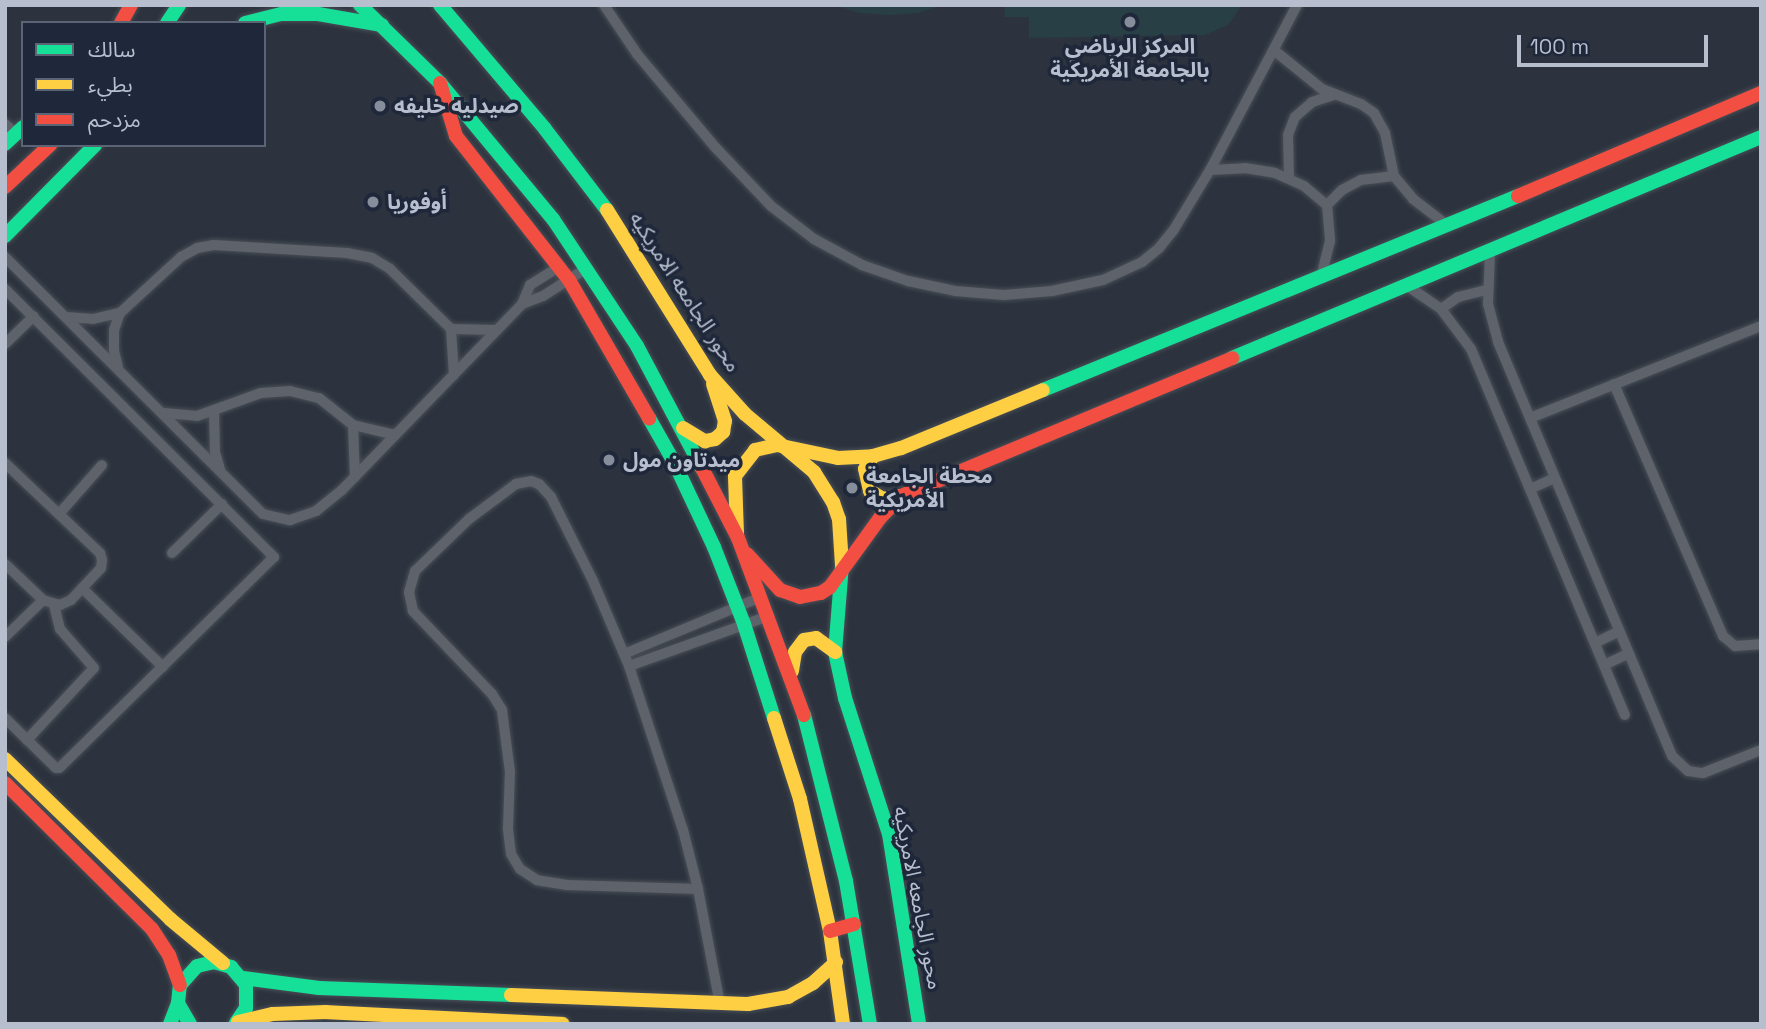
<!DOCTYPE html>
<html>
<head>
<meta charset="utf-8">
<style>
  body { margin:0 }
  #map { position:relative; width:1766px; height:1029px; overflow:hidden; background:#2c333e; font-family:"Space Grotesk","Noto Sans Arabic",sans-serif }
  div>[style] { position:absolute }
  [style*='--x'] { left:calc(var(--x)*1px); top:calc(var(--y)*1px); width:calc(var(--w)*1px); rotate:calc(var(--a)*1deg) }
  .green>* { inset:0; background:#283f45 }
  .roads { filter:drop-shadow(0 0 2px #494e56) drop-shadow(0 0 2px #494e56) }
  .street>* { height:10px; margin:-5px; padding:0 5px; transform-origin:5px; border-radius:5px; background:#5e626b }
  .fast>* { height:14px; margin:-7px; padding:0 7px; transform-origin:7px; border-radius:7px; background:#16e098 }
  .slow>* { height:14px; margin:-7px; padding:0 7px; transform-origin:7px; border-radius:7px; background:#ffcf43 }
  .jam>* { height:14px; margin:-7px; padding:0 7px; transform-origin:7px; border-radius:7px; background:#f24e42 }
  .dots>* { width:19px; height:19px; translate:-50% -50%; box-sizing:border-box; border:4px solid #1e283a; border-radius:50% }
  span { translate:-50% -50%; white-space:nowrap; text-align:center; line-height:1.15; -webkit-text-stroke:7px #1e283a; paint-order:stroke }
  .poi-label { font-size:21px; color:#b7bfce; font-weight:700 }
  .left { translate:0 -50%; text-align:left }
  .street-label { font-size:21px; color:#b7bfce }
  .frame { position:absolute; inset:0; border:7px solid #b7bfce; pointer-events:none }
  .legend { position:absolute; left:21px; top:21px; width:245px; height:126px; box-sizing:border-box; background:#1e283a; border:2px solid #5b6475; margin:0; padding:9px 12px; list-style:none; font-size:21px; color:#b7bfce }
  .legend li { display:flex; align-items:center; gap:14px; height:35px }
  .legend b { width:35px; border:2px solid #5b6475 }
  .scale { position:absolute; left:1517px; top:35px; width:191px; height:32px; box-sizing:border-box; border:4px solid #b7bfce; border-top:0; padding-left:9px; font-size:21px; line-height:24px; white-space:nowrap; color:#b7bfce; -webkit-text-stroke:5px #1e283a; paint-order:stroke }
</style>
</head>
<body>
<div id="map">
  <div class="green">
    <div style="clip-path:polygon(833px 5px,943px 5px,918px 13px,889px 15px,860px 13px)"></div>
    <div style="clip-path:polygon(1005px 5px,1242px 5px,1228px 25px,1205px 35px,1029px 38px,1029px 17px,1004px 17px)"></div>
  </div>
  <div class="roads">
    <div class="street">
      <div style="--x:604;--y:5;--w:59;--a:56"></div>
      <div style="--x:637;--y:54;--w:123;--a:50"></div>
      <div style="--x:716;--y:148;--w:80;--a:46.5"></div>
      <div style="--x:771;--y:206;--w:54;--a:37.5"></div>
      <div style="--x:814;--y:239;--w:55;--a:28.4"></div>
      <div style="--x:862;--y:265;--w:49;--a:19.2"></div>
      <div style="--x:908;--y:281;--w:48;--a:12"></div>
      <div style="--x:955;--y:291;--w:49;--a:4.7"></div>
      <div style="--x:1004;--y:295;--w:48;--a:-4.8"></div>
      <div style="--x:1052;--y:291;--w:52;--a:-12.2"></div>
      <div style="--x:1103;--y:280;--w:43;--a:-24.8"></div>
      <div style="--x:1142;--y:262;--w:22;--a:-39"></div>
      <div style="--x:1159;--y:248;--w:22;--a:-51"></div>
      <div style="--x:1173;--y:231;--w:71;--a:-58.8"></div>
      <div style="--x:1210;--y:170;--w:187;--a:-62.2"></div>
      <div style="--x:1275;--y:51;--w:60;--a:39"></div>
      <div style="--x:1322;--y:89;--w:42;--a:21"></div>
      <div style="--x:1361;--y:104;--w:16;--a:35"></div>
      <div style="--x:1374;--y:113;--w:23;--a:61"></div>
      <div style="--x:1385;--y:133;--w:44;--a:78.2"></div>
      <div style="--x:1394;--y:176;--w:30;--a:50"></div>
      <div style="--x:1413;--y:199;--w:43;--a:37.4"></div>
      <div style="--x:5;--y:124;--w:15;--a:42"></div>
      <div style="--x:1210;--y:170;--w:35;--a:-3"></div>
      <div style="--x:1245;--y:168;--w:30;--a:9"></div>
      <div style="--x:1275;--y:173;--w:32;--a:24"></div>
      <div style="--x:1304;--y:186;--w:30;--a:40"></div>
      <div style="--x:1327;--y:205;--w:36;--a:85"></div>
      <div style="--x:1330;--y:241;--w:37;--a:104"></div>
      <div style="--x:1289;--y:178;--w:43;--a:-91.3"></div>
      <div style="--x:1288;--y:135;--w:19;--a:-69"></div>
      <div style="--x:1295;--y:117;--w:23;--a:-41"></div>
      <div style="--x:1312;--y:102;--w:23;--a:-18"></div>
      <div style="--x:1327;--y:205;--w:21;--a:-45"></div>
      <div style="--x:1342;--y:190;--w:21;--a:-28"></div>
      <div style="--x:1361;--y:180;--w:33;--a:-7"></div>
      <div style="--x:1490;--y:252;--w:52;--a:92.2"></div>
      <div style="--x:1488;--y:304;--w:39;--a:75"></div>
      <div style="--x:1498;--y:342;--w:449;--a:67.2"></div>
      <div style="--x:1672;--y:756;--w:22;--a:43"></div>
      <div style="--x:1688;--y:771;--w:15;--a:8"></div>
      <div style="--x:1703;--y:773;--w:62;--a:-21.6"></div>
      <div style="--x:5;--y:257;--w:364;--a:44.9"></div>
      <div style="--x:263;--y:514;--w:28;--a:13"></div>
      <div style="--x:290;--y:520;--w:28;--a:-19"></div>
      <div style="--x:316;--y:511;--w:32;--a:-39"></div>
      <div style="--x:341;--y:491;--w:260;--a:-45.9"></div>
      <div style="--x:522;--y:304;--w:22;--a:-21"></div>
      <div style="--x:543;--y:296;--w:52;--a:-32.5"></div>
      <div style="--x:1406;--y:285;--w:42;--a:34.4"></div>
      <div style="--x:1441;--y:309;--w:50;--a:53.1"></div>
      <div style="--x:1471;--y:349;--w:397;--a:67.2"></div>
      <div style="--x:5;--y:289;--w:380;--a:44.9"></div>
      <div style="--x:274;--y:557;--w:301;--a:135.5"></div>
      <div style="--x:59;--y:768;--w:3;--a:180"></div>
      <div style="--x:56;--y:768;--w:71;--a:-135.6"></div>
      <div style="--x:522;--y:304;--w:21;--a:-67"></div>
      <div style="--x:530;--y:285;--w:34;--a:-32"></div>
      <div style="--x:1441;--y:309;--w:21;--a:-35"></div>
      <div style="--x:1458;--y:297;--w:30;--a:-14"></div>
      <div style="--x:66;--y:317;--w:27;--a:4"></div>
      <div style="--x:93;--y:319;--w:28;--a:-13"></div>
      <div style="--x:451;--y:329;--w:46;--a:1.2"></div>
      <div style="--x:5;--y:344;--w:40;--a:-44"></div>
      <div style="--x:118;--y:367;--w:16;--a:-104"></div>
      <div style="--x:114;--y:351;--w:21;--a:-90"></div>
      <div style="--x:114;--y:330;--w:18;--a:-71"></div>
      <div style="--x:120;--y:313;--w:83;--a:-42.6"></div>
      <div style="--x:181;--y:257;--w:18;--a:-29"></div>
      <div style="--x:197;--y:248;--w:17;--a:-10"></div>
      <div style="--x:214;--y:245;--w:133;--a:3.4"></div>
      <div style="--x:347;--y:253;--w:25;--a:11"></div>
      <div style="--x:372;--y:258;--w:21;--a:31"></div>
      <div style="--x:390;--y:269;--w:86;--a:44.5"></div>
      <div style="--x:451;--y:329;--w:46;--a:86.3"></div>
      <div style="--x:1614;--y:384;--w:275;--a:66.6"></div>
      <div style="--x:1723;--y:636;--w:16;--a:40"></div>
      <div style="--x:1735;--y:646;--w:26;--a:-4"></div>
      <div style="--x:214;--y:412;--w:40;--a:88.6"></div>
      <div style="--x:215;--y:452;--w:19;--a:74"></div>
      <div style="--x:164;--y:413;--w:33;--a:5"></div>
      <div style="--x:197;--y:416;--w:68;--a:-19.8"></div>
      <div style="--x:261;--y:393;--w:29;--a:-4"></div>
      <div style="--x:290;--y:391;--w:30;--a:14"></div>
      <div style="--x:319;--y:398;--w:43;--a:38.5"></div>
      <div style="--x:353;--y:425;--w:43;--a:13.4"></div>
      <div style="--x:1530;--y:418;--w:249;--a:-21.7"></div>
      <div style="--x:353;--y:425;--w:52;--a:87.8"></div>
      <div style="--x:5;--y:463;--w:131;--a:43.5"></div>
      <div style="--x:100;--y:553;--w:7;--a:74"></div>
      <div style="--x:102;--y:560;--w:8;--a:97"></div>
      <div style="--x:101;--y:568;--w:44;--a:133.2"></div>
      <div style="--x:71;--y:600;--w:12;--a:156"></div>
      <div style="--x:60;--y:605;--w:18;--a:-164"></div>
      <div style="--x:43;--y:600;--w:52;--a:-136.5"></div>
      <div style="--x:1530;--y:489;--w:27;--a:-24"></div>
      <div style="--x:59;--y:514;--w:65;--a:-48.7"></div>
      <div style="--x:172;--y:553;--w:70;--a:-44.4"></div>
      <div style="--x:82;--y:588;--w:113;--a:44.3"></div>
      <div style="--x:5;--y:637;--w:53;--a:-44.2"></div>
      <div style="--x:1595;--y:643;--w:25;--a:-26"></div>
      <div style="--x:624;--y:654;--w:148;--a:-22.6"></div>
      <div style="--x:1604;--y:665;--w:26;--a:-25"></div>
      <div style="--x:629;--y:666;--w:149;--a:-19.7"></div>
      <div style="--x:27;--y:740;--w:98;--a:-47.1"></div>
      <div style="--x:94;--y:668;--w:52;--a:-131.1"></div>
      <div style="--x:60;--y:629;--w:25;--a:-104"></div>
      <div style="--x:698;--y:889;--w:131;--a:-178.3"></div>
      <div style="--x:567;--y:885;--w:30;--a:-171"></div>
      <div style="--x:537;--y:880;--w:20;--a:-147"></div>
      <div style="--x:520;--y:869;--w:17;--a:-121"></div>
      <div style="--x:511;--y:854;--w:26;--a:-97"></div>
      <div style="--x:508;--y:828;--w:56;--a:-88"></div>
      <div style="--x:510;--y:772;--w:63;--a:-97.4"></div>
      <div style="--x:502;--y:710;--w:19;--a:-122"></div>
      <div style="--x:492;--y:694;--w:115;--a:-133.6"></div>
      <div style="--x:413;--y:611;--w:19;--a:-102"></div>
      <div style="--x:409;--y:592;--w:22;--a:-74"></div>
      <div style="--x:415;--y:571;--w:75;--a:-43.9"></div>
      <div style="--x:469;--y:519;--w:59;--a:-36.7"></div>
      <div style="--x:516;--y:484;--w:15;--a:-11"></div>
      <div style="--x:531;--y:481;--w:9;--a:21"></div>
      <div style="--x:539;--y:484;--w:18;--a:47"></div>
      <div style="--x:551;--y:497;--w:94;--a:63.4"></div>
      <div style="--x:593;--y:581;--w:92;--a:67"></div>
      <div style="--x:629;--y:666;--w:173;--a:71.8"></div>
      <div style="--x:683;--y:830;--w:61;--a:75.7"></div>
      <div style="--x:698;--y:889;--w:117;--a:79.2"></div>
    </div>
    <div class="fast">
      <div style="--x:360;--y:5;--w:112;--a:44.3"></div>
      <div style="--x:440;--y:83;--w:177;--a:50.3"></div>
      <div style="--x:553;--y:219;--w:152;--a:56.5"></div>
      <div style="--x:637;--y:346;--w:138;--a:62"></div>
      <div style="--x:440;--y:5;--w:162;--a:49.7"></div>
      <div style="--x:545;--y:129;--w:102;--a:52.6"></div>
      <div style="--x:167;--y:23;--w:22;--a:-56"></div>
      <div style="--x:245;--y:23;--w:38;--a:-14"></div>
      <div style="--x:282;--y:14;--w:36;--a:0"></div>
      <div style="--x:318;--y:14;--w:65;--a:9.8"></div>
      <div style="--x:5;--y:144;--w:25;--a:-43"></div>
      <div style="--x:5;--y:236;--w:128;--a:-45.3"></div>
      <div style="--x:1232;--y:358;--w:573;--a:-22.67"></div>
      <div style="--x:1043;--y:390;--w:513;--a:-22.22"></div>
      <div style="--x:649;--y:418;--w:51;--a:60.4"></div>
      <div style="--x:674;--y:462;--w:94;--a:64.8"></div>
      <div style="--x:714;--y:547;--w:83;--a:68.7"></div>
      <div style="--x:744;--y:624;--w:99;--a:72.3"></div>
      <div style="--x:842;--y:565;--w:87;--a:94.6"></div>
      <div style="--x:835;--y:652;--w:47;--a:77.7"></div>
      <div style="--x:845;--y:698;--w:143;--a:72.1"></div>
      <div style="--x:889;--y:834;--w:192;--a:81"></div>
      <div style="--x:804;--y:715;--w:171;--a:75.8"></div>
      <div style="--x:846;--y:881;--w:145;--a:80.5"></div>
      <div style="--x:243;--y:978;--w:77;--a:7.5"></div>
      <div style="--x:319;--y:988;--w:192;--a:2.1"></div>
      <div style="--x:170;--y:1024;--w:22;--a:-69"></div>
      <div style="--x:190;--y:1024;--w:24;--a:-120"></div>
      <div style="--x:178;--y:1003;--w:18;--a:-84"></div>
      <div style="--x:180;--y:985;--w:25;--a:-48"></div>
      <div style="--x:197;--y:966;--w:17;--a:-13"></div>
      <div style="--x:214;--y:962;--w:18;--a:16"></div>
      <div style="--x:231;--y:967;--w:23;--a:50"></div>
      <div style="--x:246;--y:985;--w:23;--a:90"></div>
      <div style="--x:246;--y:1008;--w:18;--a:124"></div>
    </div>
    <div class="slow">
      <div style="--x:607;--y:210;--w:195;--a:58"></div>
      <div style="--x:710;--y:375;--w:52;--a:48.1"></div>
      <div style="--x:745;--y:414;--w:90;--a:40"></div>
      <div style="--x:814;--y:472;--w:36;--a:58"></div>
      <div style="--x:833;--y:502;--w:18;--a:71"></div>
      <div style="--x:839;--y:519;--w:46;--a:86.3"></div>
      <div style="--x:683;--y:428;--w:26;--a:31"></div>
      <div style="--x:705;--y:441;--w:10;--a:-11"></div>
      <div style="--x:715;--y:439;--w:11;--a:-41"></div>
      <div style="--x:723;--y:432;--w:11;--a:-80"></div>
      <div style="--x:725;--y:421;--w:39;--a:-108"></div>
      <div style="--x:873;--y:456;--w:15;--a:122"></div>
      <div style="--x:865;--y:469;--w:23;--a:77"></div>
      <div style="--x:870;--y:491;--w:15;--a:32"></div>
      <div style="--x:883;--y:499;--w:18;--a:-9"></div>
      <div style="--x:737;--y:534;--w:58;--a:-92"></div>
      <div style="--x:735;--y:476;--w:33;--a:-52"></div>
      <div style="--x:755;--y:450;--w:23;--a:-13"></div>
      <div style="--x:777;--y:445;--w:62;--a:12"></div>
      <div style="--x:838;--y:458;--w:35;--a:-3"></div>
      <div style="--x:873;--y:456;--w:29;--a:-16"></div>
      <div style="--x:901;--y:448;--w:153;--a:-22.2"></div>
      <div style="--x:792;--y:671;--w:19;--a:-81"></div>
      <div style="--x:795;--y:652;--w:15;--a:-53"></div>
      <div style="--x:804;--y:640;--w:12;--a:-9"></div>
      <div style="--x:816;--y:638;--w:24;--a:36"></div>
      <div style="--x:774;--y:718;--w:85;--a:72.2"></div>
      <div style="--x:800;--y:799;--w:135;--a:77.2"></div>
      <div style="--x:830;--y:931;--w:94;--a:82"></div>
      <div style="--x:5;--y:759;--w:230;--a:44.1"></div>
      <div style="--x:170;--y:919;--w:69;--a:39.7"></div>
      <div style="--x:511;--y:995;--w:237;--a:2.2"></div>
      <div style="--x:748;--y:1004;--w:41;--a:-9.9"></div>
      <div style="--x:788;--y:997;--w:29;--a:-29"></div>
      <div style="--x:813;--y:983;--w:31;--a:-42"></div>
      <div style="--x:238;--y:1022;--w:36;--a:-13"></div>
      <div style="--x:273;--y:1014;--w:53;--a:-2.2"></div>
      <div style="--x:326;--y:1012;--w:237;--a:2.9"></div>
    </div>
    <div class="jam">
      <div style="--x:121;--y:23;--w:21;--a:-61"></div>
      <div style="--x:440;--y:83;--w:55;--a:73.2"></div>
      <div style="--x:456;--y:136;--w:183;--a:51.9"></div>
      <div style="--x:569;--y:280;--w:160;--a:59.9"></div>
      <div style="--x:5;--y:187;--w:62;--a:-43"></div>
      <div style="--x:1518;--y:196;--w:264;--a:-23"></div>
      <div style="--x:702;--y:468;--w:79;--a:62.8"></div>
      <div style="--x:738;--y:538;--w:189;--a:69.6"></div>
      <div style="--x:747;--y:554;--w:49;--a:47.5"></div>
      <div style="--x:780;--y:590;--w:21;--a:19"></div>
      <div style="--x:800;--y:597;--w:21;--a:-11"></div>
      <div style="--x:821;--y:593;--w:11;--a:-34"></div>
      <div style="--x:830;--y:587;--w:85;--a:-54.1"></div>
      <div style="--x:880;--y:518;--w:30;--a:-46"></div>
      <div style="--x:901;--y:496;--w:359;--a:-22.6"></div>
      <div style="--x:5;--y:783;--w:207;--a:44.8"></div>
      <div style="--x:152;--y:929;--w:31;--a:57"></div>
      <div style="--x:169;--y:955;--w:32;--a:70"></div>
      <div style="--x:830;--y:931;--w:25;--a:-16"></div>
    </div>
  </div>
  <div class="dots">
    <div style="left:1130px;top:22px;background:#868e9c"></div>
    <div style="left:380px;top:106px;background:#868e9c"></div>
    <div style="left:373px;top:202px;background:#868e9c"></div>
    <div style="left:609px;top:460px;background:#868e9c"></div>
    <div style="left:852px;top:488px;background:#868e9c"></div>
  </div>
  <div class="poi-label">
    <span style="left:1130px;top:58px">المركز الرياضي<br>بالجامعة الأمريكية</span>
    <span class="left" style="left:394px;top:106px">صيدليه خليفه</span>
    <span class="left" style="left:387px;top:202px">أوفوريا</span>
    <span class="left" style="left:623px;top:460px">ميدتاون مول</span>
    <span class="left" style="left:866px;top:488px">محطة الجامعة<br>الأمريكية</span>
  </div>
  <div class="street-label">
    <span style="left:685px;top:292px;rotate:57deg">محور الجامعه الامريكيه</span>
    <span style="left:918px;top:898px;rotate:79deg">محور الجامعه الامريكيه</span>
  </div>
  <div class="frame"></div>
  <ul class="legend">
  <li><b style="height:9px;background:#16e098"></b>سالك</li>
  <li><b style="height:9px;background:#ffcf43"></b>بطيء</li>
  <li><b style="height:9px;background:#f24e42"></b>مزدحم</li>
  </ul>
  <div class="scale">100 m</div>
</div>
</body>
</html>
